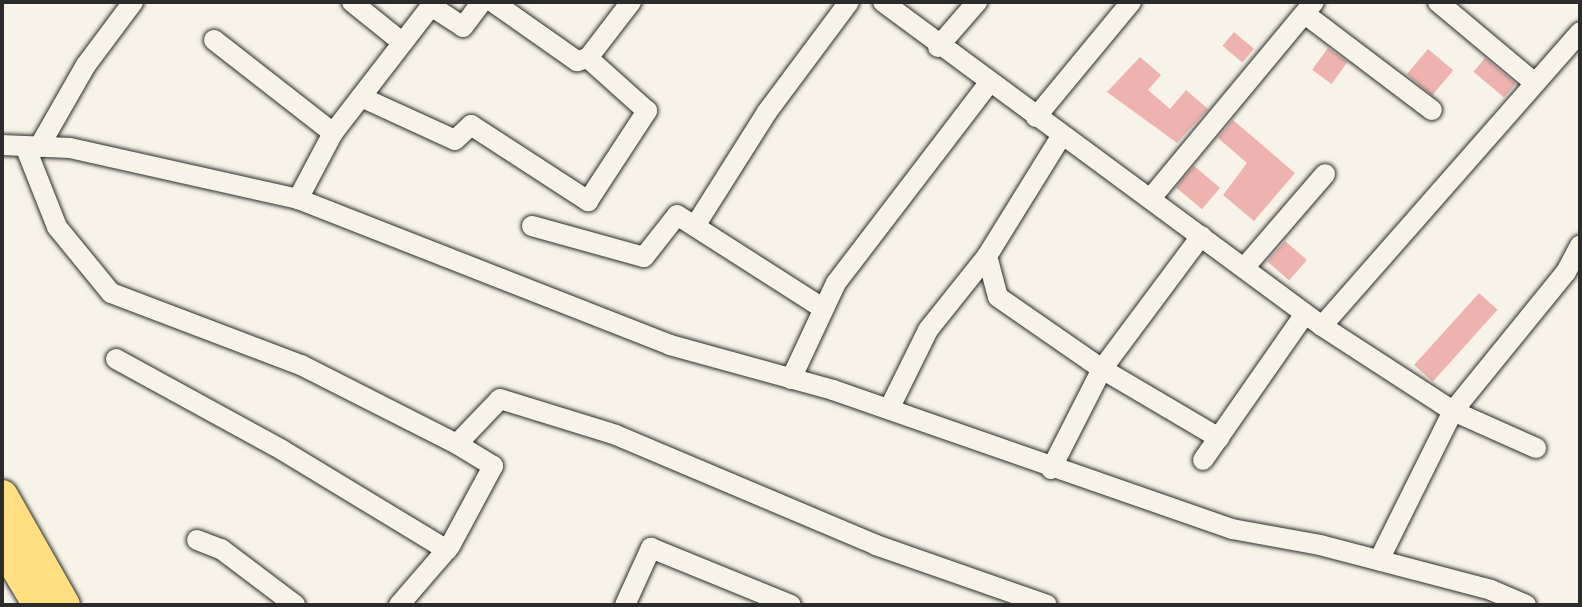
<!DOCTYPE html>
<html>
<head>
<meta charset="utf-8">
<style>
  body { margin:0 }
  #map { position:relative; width:1582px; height:607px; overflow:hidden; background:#f7f3e8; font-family:"Architects Daughter",sans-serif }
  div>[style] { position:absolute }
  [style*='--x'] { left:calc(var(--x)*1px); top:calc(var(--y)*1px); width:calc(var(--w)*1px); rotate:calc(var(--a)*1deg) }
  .building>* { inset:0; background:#eeb3af; transform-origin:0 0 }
  .roads { filter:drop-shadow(0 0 2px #2b2b2b) drop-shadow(0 0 2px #2b2b2b) }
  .street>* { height:20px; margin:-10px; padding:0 10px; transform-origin:10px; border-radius:10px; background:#f7f3e8 }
  .primary>* { height:32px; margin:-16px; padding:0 16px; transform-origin:16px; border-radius:16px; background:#ffdf80 }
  span { translate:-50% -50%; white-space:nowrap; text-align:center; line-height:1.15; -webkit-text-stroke:8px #f7f3e8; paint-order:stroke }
  .frame { position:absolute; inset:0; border:4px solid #2b2b2b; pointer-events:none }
</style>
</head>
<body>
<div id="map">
  <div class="building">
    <div style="left:1234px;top:32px;width:26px;height:18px;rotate:40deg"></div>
    <div style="left:1328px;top:48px;width:24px;height:27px;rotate:36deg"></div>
    <div style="left:1428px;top:49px;width:33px;height:33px;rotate:40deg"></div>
    <div style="clip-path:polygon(1140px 57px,1161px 75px,1148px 90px,1170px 109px,1186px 90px,1208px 109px,1177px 143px,1107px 92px)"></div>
    <div style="left:1485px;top:58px;width:40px;height:18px;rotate:40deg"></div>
    <div style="clip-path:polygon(1233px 120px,1295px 173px,1254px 221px,1223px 195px,1247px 163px,1218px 138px)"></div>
    <div style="left:1194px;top:166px;width:34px;height:28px;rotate:40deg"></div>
    <div style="left:1285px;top:241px;width:29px;height:27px;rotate:41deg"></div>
    <div style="left:1479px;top:293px;width:25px;height:97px;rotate:42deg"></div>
  </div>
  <div class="roads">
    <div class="street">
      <div style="--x:352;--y:2;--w:65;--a:38.8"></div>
      <div style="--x:493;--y:2;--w:103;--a:35.1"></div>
      <div style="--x:577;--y:61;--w:11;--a:-15"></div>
      <div style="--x:588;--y:58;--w:71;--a:-52.5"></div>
      <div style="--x:883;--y:2;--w:546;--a:36.43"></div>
      <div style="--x:1322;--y:326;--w:156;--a:33"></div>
      <div style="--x:1453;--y:411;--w:91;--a:24"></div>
      <div style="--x:1438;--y:2;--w:126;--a:39.9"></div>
      <div style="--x:1305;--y:14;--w:159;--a:37.1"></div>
      <div style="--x:214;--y:40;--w:151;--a:38"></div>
      <div style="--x:938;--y:47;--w:60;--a:-49.1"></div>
      <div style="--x:361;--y:97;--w:103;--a:24.6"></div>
      <div style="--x:455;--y:140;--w:22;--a:-43"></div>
      <div style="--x:471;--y:125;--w:140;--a:33"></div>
      <div style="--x:588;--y:201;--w:108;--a:-56.8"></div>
      <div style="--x:647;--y:111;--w:79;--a:-138.1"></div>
      <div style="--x:1036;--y:117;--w:149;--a:-50.4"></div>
      <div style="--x:1062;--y:135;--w:142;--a:121.8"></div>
      <div style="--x:987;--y:256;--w:42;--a:75"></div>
      <div style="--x:998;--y:297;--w:126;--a:34.7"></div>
      <div style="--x:1102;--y:369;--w:136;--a:30.5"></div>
      <div style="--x:2;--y:145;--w:68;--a:2.5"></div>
      <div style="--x:70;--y:148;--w:234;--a:12.6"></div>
      <div style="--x:298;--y:199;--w:400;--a:21.4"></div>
      <div style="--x:670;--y:345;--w:169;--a:15.4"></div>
      <div style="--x:833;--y:390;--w:423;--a:19.2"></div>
      <div style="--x:1232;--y:529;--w:89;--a:10.3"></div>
      <div style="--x:1320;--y:545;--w:177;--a:14.7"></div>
      <div style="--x:1491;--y:590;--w:38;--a:23"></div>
      <div style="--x:25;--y:146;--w:87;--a:68.4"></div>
      <div style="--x:57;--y:227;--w:85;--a:50.7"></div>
      <div style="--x:111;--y:293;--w:203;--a:20.8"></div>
      <div style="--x:301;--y:365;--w:175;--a:26.9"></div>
      <div style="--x:457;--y:444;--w:62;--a:-46.3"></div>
      <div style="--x:500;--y:399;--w:121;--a:17.2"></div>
      <div style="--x:616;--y:435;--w:282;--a:22.9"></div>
      <div style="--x:876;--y:545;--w:181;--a:19.3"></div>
      <div style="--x:39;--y:147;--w:95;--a:-60.2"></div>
      <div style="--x:86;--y:65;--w:79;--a:-53.3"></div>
      <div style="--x:1151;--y:198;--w:255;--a:-50.3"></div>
      <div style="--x:298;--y:199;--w:75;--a:-62.1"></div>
      <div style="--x:333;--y:133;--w:160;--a:-52.3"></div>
      <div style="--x:431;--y:6;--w:38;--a:33"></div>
      <div style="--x:463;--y:27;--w:31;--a:-53"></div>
      <div style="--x:532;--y:226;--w:116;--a:15.5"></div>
      <div style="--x:644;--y:257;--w:53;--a:-51.8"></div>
      <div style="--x:677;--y:215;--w:174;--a:32.6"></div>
      <div style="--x:695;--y:226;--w:135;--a:-57.7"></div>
      <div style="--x:767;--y:112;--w:137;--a:-53.3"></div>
      <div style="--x:1244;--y:268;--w:124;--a:-49.2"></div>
      <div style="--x:1322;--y:326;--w:391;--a:-48.7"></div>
      <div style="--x:116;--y:359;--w:189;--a:28.7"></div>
      <div style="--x:282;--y:450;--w:193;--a:31.2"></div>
      <div style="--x:791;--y:379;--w:106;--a:-64.9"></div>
      <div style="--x:836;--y:283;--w:252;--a:-52.6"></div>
      <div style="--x:889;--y:409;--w:88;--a:-63.7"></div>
      <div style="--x:928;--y:330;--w:95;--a:-51.4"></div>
      <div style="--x:1203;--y:460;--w:178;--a:-55.1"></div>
      <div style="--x:1051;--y:469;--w:112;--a:-63"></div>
      <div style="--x:1102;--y:369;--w:166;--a:-53.3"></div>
      <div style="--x:197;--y:540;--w:26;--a:21"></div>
      <div style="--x:221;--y:549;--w:93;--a:37.1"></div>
      <div style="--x:1379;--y:560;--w:166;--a:-63.6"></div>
      <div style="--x:1453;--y:411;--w:179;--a:-50.9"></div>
      <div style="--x:1566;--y:272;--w:30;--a:-62"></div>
      <div style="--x:399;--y:605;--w:78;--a:-49.2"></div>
      <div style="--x:450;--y:546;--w:91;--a:-61.7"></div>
      <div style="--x:493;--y:466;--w:42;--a:-148.6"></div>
      <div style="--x:625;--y:605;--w:63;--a:-65.5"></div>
      <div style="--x:651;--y:548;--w:151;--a:22.2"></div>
    </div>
    <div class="primary">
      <div style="--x:2;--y:496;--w:125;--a:60.4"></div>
      <div style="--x:2;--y:543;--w:72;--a:59.2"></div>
    </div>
  </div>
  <div class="frame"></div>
</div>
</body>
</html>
